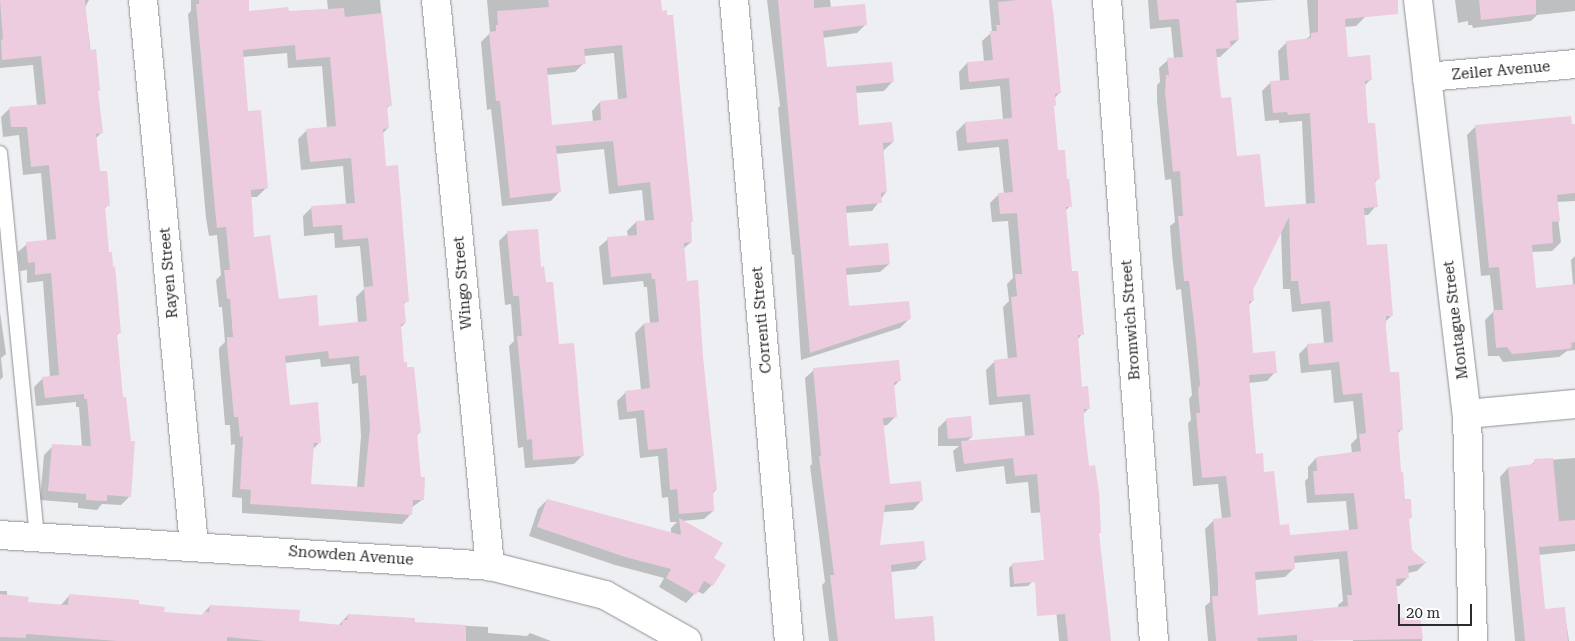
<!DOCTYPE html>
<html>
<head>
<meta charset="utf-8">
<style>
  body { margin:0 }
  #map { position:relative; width:1575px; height:641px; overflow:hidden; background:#edeff2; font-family:"Roboto Serif",serif }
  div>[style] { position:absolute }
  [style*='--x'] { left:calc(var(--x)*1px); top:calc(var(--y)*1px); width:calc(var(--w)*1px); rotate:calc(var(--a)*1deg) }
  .shadow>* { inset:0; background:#0003 }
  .building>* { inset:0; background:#edccdf; transform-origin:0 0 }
  .roads { filter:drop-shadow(0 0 1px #8f9194) drop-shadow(0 0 1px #8f9194) }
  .lane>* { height:14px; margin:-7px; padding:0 7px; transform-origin:7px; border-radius:7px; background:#fff }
  .street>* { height:28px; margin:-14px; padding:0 14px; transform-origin:14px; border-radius:14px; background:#fff }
  .secondary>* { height:28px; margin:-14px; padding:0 14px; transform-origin:14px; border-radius:14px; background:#fff }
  span { translate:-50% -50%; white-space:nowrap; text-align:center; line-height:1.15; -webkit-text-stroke:4px #fff; paint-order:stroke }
  .street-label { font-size:15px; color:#2c2c2e }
  .scale { position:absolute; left:1398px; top:604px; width:74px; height:22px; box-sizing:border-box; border:2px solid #2c2c2e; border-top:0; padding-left:6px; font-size:15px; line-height:18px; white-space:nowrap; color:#2c2c2e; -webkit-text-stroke:4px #fff; paint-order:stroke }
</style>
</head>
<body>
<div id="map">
  <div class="shadow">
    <div style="clip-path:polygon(0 0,89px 0,85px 7px,101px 133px,95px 139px,99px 173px,108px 205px,104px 209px,108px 254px,120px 332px,116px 336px,129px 497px,121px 505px,102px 504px,97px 510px,78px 508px,78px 503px,40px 500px,44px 455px,53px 446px,82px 447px,79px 407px,76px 407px,76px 402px,36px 406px,34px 387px,43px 378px,50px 377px,43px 281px,27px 283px,27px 270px,20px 271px,18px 252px,27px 244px,47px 241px,41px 173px,23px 175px,19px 135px,3px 137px,1px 117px,10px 108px,37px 106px,33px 65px,0 68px)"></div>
    <div style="clip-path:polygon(evenodd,247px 0,248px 12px,287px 12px,328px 9px,327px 0,380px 0,390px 105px,386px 109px,388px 128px,382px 134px,385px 167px,407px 301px,403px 305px,405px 323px,400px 328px,402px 363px,420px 432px,416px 436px,422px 500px,411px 508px,410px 515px,402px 524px,242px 513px,242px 498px,232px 497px,235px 444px,231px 445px,230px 425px,225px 425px,219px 353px,219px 348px,225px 342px,222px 307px,219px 307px,216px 280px,221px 275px,217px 235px,209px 236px,206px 218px,188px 14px,191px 11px,191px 0,247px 0,287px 53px,288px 68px,322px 66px,327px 128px,307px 130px,298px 139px,301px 170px,343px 166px,346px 205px,312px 207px,303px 216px,304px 236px,334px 233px,335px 248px,360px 246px,364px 289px,356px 297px,358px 323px,318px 328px,278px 300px,253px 238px,250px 197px,257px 197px,266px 188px,247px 112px,242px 57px,287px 53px,247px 0,320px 359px,321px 367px,350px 364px,352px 384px,358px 383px,361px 436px,357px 488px,310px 485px,312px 450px,320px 442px,289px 406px,285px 363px,320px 359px)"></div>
    <div style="clip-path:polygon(evenodd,487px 0,660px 0,689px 223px,691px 242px,683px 249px,686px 283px,702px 357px,716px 490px,712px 494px,713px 511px,704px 519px,682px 521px,713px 559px,724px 565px,712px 585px,703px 594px,697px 591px,686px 603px,659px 587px,664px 578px,615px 565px,529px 536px,538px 509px,547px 500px,671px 534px,671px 528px,677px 522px,670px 522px,668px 497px,662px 498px,658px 456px,640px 458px,636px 418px,619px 420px,617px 401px,626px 392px,641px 390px,635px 333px,644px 324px,650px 324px,647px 287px,644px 287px,643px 281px,603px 285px,599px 247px,608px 239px,628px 237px,627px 231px,636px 222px,645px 222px,642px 190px,609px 194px,604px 149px,556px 154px,559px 192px,551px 201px,502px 206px,491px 109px,487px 110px,481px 42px,490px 33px,487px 0,614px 53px,618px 100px,600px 102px,592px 111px,593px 122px,551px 126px,547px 75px,575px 72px,584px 63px,584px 56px,614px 53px)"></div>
    <div style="clip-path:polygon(767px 0,830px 0,831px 8px,866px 24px,857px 33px,822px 38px,826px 69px,892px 82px,884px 91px,855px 93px,858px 126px,893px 142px,883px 151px,886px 192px,872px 211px,845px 213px,848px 248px,889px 264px,880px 272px,845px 275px,848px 308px,909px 319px,900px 328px,801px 360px,794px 254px,792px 255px,778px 108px,780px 106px)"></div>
    <div style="clip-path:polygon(989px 0,1051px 0,1060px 92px,1054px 99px,1052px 108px,1056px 152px,1066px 180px,1070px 206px,1065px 211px,1071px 273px,1082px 334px,1077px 340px,1080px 388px,1089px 408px,1083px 414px,1087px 467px,1109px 641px,1059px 641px,1047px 512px,1031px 513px,1028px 482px,1006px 484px,1004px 466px,956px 472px,953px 451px,959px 446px,938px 446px,938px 428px,947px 419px,972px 437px,966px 442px,1025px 437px,1022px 402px,989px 405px,986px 370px,995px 361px,1008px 360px,1003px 307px,1009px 301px,1007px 284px,1013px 278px,1008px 221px,992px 222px,990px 203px,999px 194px,1004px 194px,999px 147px,958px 151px,956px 132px,965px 123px,1003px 120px,1000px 86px,960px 90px,959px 72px,967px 63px,984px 62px,982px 41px,992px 32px)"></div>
    <div style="clip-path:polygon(evenodd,1148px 0,1275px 0,1236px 3px,1238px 40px,1220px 57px,1216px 57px,1220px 99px,1236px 158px,1264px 208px,1306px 205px,1302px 121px,1279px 123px,1279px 120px,1265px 121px,1262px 91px,1271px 82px,1280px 82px,1278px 51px,1287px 42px,1305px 40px,1310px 36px,1307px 0,1363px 0,1365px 17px,1356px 26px,1344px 27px,1347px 58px,1370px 80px,1364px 86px,1367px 124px,1378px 179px,1374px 183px,1376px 206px,1368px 215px,1363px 215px,1366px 247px,1392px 315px,1385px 322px,1389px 374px,1402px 429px,1397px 434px,1400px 473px,1404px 501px,1411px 517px,1408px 520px,1411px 550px,1425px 563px,1417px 571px,1408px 573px,1408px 577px,1399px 586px,1396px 586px,1398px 619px,1419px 617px,1422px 641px,1353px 641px,1351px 628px,1341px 629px,1338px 605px,1343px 601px,1339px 559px,1294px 563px,1294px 568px,1285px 577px,1255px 580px,1257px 616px,1314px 611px,1313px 641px,1208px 641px,1205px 606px,1210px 602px,1210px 590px,1205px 529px,1214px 520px,1222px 519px,1218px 484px,1193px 486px,1188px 423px,1191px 420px,1189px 399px,1192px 395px,1181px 289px,1176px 290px,1172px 254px,1170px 226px,1175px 222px,1171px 179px,1165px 180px,1157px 101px,1157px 85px,1160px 82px,1159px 68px,1168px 60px,1174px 59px,1171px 27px,1150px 29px,1148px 0,1281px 231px,1283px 289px,1290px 289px,1292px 312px,1321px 309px,1324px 344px,1308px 345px,1299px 354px,1301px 373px,1331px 370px,1334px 403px,1353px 401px,1357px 438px,1351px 444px,1352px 454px,1316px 458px,1308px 467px,1308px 478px,1305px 481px,1307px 503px,1346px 501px,1349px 531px,1289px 537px,1279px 526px,1263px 474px,1255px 455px,1248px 383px,1267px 381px,1275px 372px,1252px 354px,1248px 306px,1253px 300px,1252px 289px,1281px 231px)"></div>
    <div style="clip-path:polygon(1455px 0,1575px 0,1575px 11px,1537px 15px,1531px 21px,1473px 28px,1472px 25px,1468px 25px,1468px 21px,1458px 23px)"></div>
    <div style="clip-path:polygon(1575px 125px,1575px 201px,1556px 202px,1561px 242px,1552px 251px,1531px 252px,1535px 290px,1573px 285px,1571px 260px,1575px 256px,1575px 350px,1567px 351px,1559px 357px,1503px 362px,1499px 356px,1488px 356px,1485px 320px,1494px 311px,1490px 275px,1481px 276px,1467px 135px,1476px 126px)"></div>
    <div style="clip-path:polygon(508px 232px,540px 268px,583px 455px,574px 464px,525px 468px,523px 447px,518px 448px,509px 346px,514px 341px,511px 304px,505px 305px,499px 241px)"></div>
    <div style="clip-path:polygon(0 312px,6px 354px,1px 358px,3px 377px,0 380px)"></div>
    <div style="clip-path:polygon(814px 370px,899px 381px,893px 387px,896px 416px,887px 425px,883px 426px,889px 485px,921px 501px,913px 510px,883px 512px,878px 546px,924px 560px,916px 569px,891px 572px,894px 620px,934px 641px,829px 641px,822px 585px,825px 582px,810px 466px,812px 464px,805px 378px)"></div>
    <div style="clip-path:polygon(1575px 458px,1575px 551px,1539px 555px,1544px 610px,1564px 608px,1569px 641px,1515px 641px,1500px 477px,1508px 468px,1530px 466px,1535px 461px)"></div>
    <div style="clip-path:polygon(1013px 564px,1033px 581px,1028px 586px,1010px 587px,1009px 568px)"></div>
    <div style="clip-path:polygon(0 591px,7px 591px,7px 596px,27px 604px,60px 606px,69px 596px,138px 605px,163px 613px,201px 616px,210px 606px,298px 622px,338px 626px,348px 615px,414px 623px,488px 627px,488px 633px,527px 636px,530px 633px,551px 641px,0 641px)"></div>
  </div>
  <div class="building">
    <div style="clip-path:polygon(0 0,85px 0,90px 50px,96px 49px,100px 91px,98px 91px,103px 133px,96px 134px,100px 171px,107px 171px,110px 206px,105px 206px,109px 252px,112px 252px,113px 267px,115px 266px,121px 333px,117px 333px,123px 397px,126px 397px,131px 441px,135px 441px,131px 497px,107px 495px,107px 501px,86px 500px,86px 494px,48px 491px,52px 444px,91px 446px,87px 399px,84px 399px,84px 394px,45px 398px,42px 377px,59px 375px,51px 273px,35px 275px,35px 262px,28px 263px,26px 242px,56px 239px,49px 165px,31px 167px,27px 127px,11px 127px,9px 107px,46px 104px,41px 56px,2px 60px,1px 40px,3px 39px)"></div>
    <div style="clip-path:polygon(evenodd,199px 0,249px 0,249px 11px,288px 7px,289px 11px,344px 8px,345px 17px,382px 13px,392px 106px,387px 106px,389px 128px,383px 129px,386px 166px,398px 165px,409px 302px,404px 302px,406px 323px,401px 324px,404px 362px,407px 362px,407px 367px,414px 367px,421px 433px,417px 433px,421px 477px,425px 477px,424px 500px,413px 500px,412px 515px,250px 504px,251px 490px,240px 489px,243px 436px,240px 437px,238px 417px,234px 417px,227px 344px,227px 337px,233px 337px,230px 299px,227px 299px,224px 270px,230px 270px,226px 227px,217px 228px,215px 209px,196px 4px,199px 4px,199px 0,295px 45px,296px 60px,330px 57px,336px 126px,306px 129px,310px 162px,351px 158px,355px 203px,311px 206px,313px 227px,342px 225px,343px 240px,368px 238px,373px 286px,364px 287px,367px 321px,319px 326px,317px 295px,279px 299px,270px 235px,254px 237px,251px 190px,268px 188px,261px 110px,248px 111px,243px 50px,295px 45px,199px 0,328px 351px,329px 359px,359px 356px,360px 376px,366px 375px,370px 427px,364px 487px,311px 484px,314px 443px,321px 443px,318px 402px,290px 405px,285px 356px,328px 351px)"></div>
    <div style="clip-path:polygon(evenodd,548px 0,661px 0,662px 11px,667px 10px,667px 15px,673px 15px,693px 222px,691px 222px,692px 242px,684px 243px,687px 281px,698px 280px,703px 357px,717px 490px,713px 491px,714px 511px,679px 514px,677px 489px,670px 490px,667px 448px,648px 450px,644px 410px,627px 412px,625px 391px,650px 388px,644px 323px,659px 322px,655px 279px,652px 279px,651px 273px,611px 277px,607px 237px,637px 235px,636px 221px,654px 220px,650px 182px,618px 186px,613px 141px,556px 146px,561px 192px,510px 198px,500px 101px,496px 101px,489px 32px,496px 31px,496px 25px,498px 25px,497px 11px,549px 7px,548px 0,622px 45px,627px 98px,600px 101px,601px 120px,552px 125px,547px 68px,586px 64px,584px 49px,622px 45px)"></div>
    <div style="clip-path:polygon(778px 0,814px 0,814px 8px,865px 4px,867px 25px,823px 31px,827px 67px,892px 62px,894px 82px,856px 86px,859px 125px,892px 122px,894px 142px,883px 143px,887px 192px,881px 193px,882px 203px,846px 206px,849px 246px,888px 243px,890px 264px,846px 268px,849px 306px,909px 301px,911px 319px,810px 353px)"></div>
    <div style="clip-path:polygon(1017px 0,1051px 0,1053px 10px,1061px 93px,1055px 94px,1056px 106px,1054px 106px,1058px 150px,1065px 150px,1067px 179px,1069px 179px,1072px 207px,1066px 207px,1072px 271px,1078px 271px,1084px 335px,1078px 335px,1082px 387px,1088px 386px,1090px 409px,1084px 409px,1084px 422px,1089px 466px,1095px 465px,1099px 493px,1101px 533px,1099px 533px,1111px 641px,1068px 641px,1065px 614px,1037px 616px,1035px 582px,1014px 584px,1012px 563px,1044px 560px,1037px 474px,1015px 476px,1013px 458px,964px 464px,961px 441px,1034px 435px,1030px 394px,997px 397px,994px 360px,1017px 357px,1011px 297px,1017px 296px,1015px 274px,1022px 274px,1017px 213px,1000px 214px,998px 193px,1013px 192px,1008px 139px,967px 143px,965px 122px,1012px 118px,1009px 78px,969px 82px,967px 62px,993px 60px,990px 31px,997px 31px,996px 25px,1000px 25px,998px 2px)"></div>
    <div style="clip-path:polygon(evenodd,1157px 0,1236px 0,1239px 40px,1230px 41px,1231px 48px,1216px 49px,1221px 98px,1231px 97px,1237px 156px,1260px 154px,1265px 207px,1315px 203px,1310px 113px,1288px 115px,1287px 112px,1273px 113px,1270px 81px,1289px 80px,1286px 41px,1311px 38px,1311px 33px,1318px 32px,1318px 0,1398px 0,1398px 14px,1345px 19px,1348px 57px,1370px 55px,1372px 80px,1365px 81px,1368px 123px,1375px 123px,1380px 179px,1375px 180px,1378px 207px,1364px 208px,1367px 245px,1387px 244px,1393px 316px,1386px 316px,1386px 329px,1390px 372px,1399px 372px,1403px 430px,1398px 430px,1401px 472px,1403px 472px,1405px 499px,1411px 499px,1412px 518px,1409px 518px,1412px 550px,1427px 563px,1408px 566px,1409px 578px,1396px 579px,1399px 618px,1420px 615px,1423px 639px,1297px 641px,1297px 635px,1257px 638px,1258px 641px,1216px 641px,1212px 596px,1218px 596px,1218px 581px,1213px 519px,1231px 517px,1226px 476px,1202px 478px,1196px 413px,1200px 413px,1198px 389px,1200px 385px,1196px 340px,1189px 281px,1184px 281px,1178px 216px,1183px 216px,1180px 171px,1173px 172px,1165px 92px,1166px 75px,1169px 75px,1167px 58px,1183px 57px,1179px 19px,1159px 20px,1157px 0,1289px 217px,1291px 281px,1298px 281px,1301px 304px,1330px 301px,1333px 342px,1307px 344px,1309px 365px,1339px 362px,1343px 395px,1362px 393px,1366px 433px,1359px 434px,1361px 451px,1316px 457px,1317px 471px,1313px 471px,1315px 495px,1354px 493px,1358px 529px,1290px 535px,1289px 524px,1280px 525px,1274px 471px,1264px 472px,1263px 453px,1256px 454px,1249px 375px,1277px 373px,1275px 351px,1253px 353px,1249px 301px,1254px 301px,1253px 290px,1289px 217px,1157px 0,1347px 551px,1352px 595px,1347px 595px,1348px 606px,1258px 615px,1255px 572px,1295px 569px,1294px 556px,1347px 551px)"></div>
    <div style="clip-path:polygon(1479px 0,1536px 0,1536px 14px,1481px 20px)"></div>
    <div style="clip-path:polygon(1571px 116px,1572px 124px,1575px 124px,1575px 193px,1557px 195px,1560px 221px,1552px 222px,1553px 243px,1532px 245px,1536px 288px,1575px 284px,1575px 342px,1571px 343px,1572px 347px,1569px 349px,1512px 354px,1507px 347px,1496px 348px,1493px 310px,1503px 310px,1499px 267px,1489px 268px,1475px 125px)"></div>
    <div style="clip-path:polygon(538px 229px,541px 267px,544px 266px,546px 282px,553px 282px,559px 344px,574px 343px,584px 456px,533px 460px,532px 439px,527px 440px,517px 336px,522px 336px,519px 296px,513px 296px,507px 231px)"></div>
    <div style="clip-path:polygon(899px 360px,901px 381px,894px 382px,897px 417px,883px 418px,890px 484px,921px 481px,923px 501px,885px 505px,880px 545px,924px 541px,926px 560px,891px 565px,895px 619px,933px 616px,935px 641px,838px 641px,830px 575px,834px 575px,819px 456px,821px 456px,813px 368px)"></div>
    <div style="left:971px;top:416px;width:21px;height:25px;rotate:85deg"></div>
    <div style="clip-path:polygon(1553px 458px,1559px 521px,1575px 520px,1575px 544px,1539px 547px,1545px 609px,1565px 607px,1568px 641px,1525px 641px,1508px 467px,1534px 464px,1534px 459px)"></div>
    <div style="clip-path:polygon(547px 499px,681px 535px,679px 518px,723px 543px,714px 558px,726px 565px,713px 586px,704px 581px,696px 595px,666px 578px,671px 569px,625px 557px,537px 527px)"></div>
    <div style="clip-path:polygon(0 594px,29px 597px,28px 602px,68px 605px,69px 594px,139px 600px,139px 604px,165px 607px,164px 612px,203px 615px,203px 612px,209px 612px,210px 605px,300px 610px,299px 621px,342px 625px,342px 620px,347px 620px,348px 614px,415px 618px,415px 622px,466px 625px,466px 641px,266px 641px,227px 637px,227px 641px,117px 641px,26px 634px,26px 638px,0 637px)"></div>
  </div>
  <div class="roads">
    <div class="lane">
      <div style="--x:0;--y:153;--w:387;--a:84.5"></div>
    </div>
    <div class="street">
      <div style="--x:143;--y:0;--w:548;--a:84.66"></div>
      <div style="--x:436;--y:0;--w:569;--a:84.55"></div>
      <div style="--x:734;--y:0;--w:643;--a:85.1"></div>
      <div style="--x:1107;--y:0;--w:643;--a:85.81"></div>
      <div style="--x:1427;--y:77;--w:149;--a:-5"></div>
      <div style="--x:1467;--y:414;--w:108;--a:-5.3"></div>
      <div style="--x:0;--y:535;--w:491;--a:3.6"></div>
      <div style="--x:490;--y:566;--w:119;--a:14.2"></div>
      <div style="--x:605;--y:595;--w:94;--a:29.3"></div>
    </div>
    <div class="secondary">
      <div style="--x:1418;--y:0;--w:417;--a:83.3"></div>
      <div style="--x:1467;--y:414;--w:227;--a:88.5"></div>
    </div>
  </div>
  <div class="street-label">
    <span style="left:1501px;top:71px;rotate:-5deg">Zeiler Avenue</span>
    <span style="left:169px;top:273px;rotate:-95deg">Rayen Street</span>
    <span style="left:463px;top:283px;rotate:-95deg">Wingo Street</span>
    <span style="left:762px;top:320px;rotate:-95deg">Correnti Street</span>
    <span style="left:1131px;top:320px;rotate:-94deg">Bromwich Street</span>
    <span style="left:1456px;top:320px;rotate:-97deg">Montague Street</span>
    <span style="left:351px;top:556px;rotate:4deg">Snowden Avenue</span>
  </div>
  <div class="scale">20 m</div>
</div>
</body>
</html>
